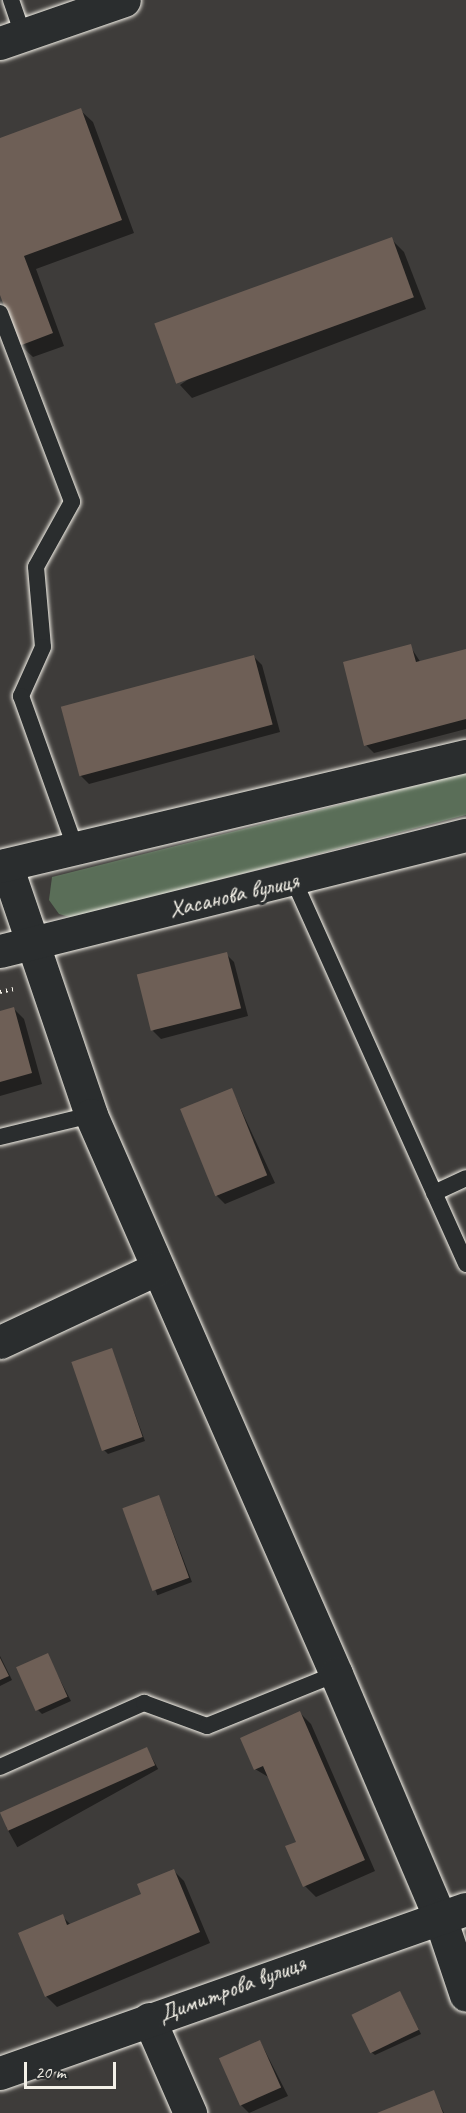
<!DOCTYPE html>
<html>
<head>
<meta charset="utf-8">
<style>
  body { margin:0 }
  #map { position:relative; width:466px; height:2113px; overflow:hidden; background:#3e3c3a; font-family:Caveat,sans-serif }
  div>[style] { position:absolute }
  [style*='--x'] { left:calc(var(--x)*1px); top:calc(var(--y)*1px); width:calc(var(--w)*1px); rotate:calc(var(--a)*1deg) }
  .green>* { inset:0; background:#5a6e58 }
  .shadow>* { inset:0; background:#0007; transform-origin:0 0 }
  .building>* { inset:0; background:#6e5f56; transform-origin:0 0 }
  .path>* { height:4px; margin-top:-2px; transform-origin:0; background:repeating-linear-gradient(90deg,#f4f1e8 0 1.5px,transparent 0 6px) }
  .roads { filter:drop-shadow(0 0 2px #f4f1e8) drop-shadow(0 0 2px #f4f1e8) }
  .service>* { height:16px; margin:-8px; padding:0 8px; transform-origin:8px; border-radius:8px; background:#2a2d2e }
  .minor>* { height:33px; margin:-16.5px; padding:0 16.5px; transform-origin:16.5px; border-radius:16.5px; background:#2a2d2e }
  span { translate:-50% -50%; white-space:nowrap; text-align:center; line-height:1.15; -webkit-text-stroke:6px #2a2d2e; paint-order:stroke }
  .street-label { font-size:24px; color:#f4f1e8 }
  .scale { position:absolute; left:24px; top:2062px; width:92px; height:27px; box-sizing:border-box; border:3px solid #f4f1e8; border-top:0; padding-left:8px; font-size:18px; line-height:21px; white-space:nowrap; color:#f4f1e8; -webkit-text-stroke:4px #2a2d2e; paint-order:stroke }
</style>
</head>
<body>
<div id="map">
  <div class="green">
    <div style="clip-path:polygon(466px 773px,466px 815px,73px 918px,59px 914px,49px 900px,52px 877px)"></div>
  </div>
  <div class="shadow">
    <div style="clip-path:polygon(80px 110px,93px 122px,134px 233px,36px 269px,64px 346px,33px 357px,20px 345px,0 290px,0 140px)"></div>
    <div style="clip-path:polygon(391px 239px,404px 252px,426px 309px,192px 398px,180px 385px)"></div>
    <div style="clip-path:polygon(410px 646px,421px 663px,466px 651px,466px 729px,374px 753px,366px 745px)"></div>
    <div style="clip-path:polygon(254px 657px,262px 665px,280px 732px,89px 784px,81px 776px,63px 709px)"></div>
    <div style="clip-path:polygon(226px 954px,234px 962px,248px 1016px,161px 1039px,153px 1031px)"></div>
    <div style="clip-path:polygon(13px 1008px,24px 1019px,42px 1084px,0 1096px,0 1012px)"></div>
    <div style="clip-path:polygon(232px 1090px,275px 1183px,225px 1204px,217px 1196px)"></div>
    <div style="clip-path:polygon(111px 1350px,145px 1441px,108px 1454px,104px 1450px)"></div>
    <div style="left:159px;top:1496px;width:92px;height:37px;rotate:69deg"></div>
    <div style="clip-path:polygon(47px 1655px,71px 1701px,42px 1714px,38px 1710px)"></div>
    <div style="clip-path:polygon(0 1656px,12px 1680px,0 1686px)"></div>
    <div style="clip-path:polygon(300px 1713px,311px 1724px,375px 1871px,316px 1897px,305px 1886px,298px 1842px,270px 1778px,255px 1769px)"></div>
    <div style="left:147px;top:1749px;width:23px;height:161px;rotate:61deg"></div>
    <div style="clip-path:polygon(173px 1870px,184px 1881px,210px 1943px,57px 2007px,46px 1996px,62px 1916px,71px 1925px,143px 1895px)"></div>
    <div style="clip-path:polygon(400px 1992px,421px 2034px,375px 2055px,371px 2052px)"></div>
    <div style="clip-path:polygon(260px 2041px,288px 2096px,249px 2113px,241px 2105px)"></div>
    <div style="clip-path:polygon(433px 2092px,444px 2113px,381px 2113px)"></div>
  </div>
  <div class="building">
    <div style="clip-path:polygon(81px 108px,122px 220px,24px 256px,53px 333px,19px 346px,0 295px,0 138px)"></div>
    <div style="left:392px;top:237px;width:64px;height:253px;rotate:70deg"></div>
    <div style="clip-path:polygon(411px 644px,416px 662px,466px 649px,466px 719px,364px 746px,343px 662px)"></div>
    <div style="left:254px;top:655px;width:72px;height:200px;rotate:75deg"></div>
    <div style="left:227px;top:952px;width:58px;height:93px;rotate:76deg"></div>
    <div style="clip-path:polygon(14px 1007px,32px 1073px,0 1082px,0 1011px)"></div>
    <div style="left:232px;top:1088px;width:94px;height:56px;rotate:68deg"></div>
    <div style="left:112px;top:1348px;width:94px;height:43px;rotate:71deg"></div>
    <div style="left:159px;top:1495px;width:88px;height:39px;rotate:70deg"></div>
    <div style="left:48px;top:1653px;width:48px;height:35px;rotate:66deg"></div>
    <div style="clip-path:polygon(0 1658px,9px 1676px,0 1680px)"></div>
    <div style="clip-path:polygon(300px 1711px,365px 1860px,303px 1887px,285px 1846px,296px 1842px,263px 1766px,254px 1770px,240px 1738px)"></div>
    <div style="left:147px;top:1747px;width:20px;height:161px;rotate:66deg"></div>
    <div style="clip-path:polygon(174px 1869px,200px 1932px,45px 1997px,18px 1933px,63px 1914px,67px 1925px,141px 1894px,137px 1884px)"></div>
    <div style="left:400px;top:1991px;width:43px;height:54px;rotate:64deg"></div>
    <div style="left:260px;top:2040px;width:52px;height:45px;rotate:66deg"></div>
    <div style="clip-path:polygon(434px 2090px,443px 2113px,377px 2113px)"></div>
  </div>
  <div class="path">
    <div style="--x:0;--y:992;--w:14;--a:-12"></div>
  </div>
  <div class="roads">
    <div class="service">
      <div style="--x:11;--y:0;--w:37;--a:71"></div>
      <div style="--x:0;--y:313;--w:202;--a:69.1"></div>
      <div style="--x:72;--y:502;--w:74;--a:119"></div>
      <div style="--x:36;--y:567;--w:80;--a:85"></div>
      <div style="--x:43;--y:647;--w:54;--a:114.2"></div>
      <div style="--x:21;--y:696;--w:160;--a:70.3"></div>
      <div style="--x:294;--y:881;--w:420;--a:65.8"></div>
      <div style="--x:0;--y:1137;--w:94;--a:-13.6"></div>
      <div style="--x:434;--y:1193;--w:35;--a:-25"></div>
      <div style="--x:0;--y:1767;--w:158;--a:-24"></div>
      <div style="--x:144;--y:1703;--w:67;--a:20.1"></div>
      <div style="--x:207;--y:1726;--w:139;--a:-22"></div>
    </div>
    <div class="minor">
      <div style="--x:0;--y:43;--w:131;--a:-19.1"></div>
      <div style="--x:6;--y:865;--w:264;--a:71.2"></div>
      <div style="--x:91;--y:1115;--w:610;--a:66.33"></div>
      <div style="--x:336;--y:1674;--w:262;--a:66.9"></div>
      <div style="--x:439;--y:1915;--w:84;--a:71.4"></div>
      <div style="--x:0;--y:866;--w:479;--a:-13.3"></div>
      <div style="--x:0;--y:951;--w:480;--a:-14"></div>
      <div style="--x:0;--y:1342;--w:174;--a:-25.1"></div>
      <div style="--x:149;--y:2019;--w:103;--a:66.4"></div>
      <div style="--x:0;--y:2073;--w:494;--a:-19.4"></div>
    </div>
  </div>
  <div class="street-label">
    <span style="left:234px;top:895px;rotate:-13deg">Хасанова вулиця</span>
    <span style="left:232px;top:1989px;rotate:-20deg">Димитрова вулиця</span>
  </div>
  <div class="scale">20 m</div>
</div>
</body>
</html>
